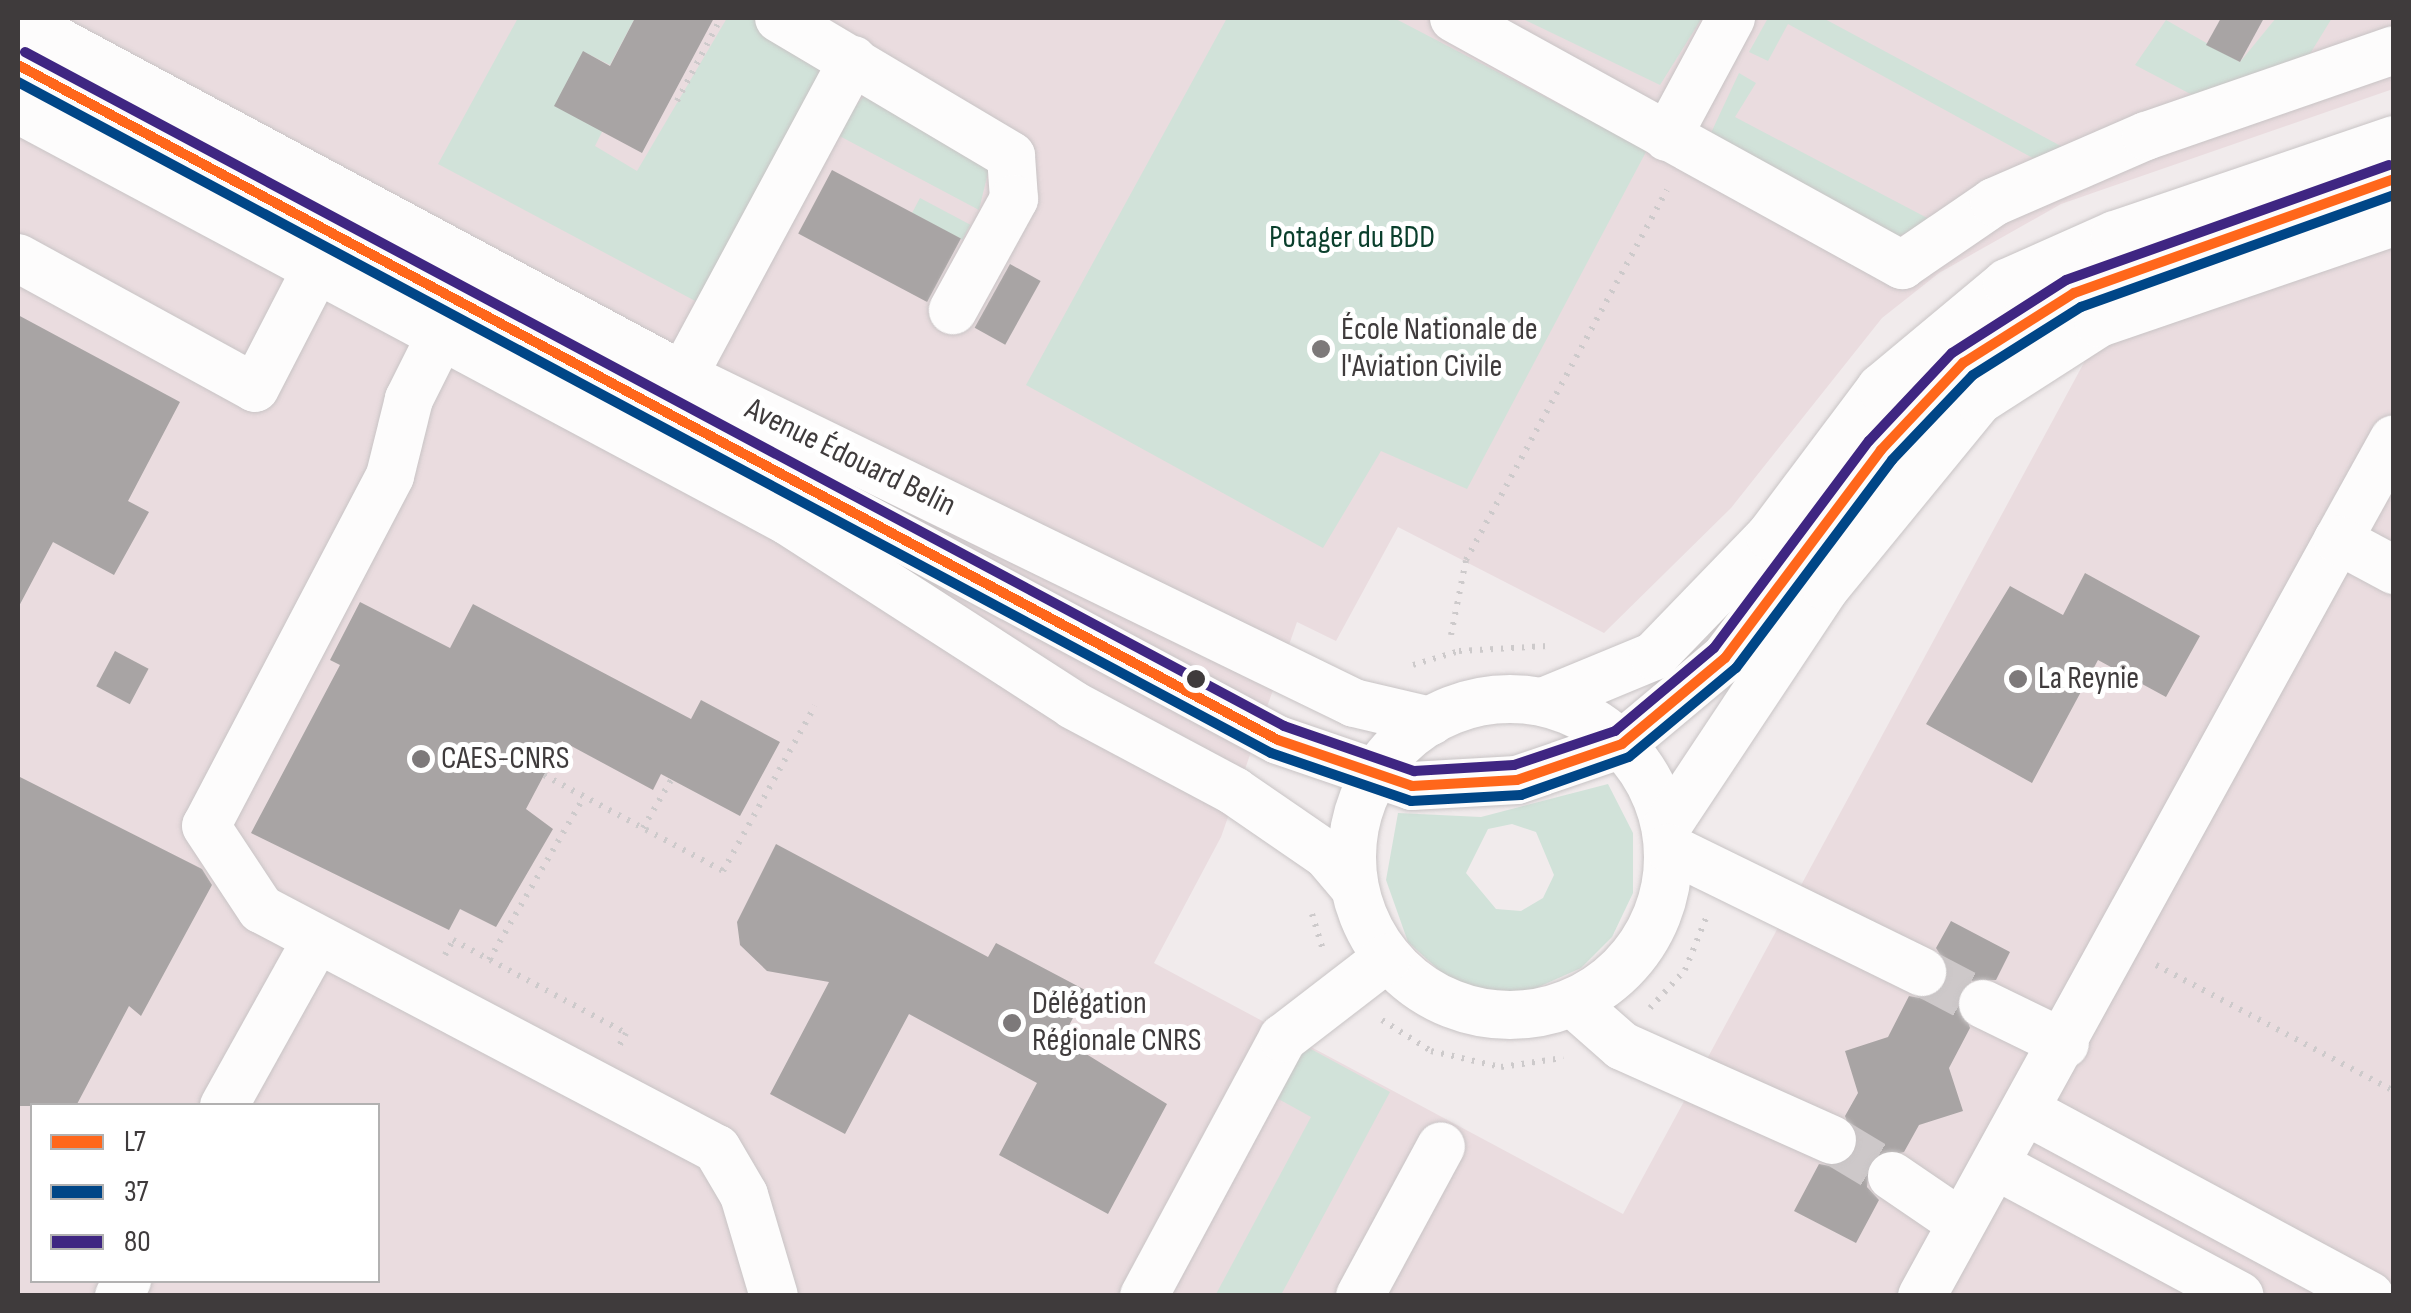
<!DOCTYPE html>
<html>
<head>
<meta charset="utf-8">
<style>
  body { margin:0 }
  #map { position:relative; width:2411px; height:1313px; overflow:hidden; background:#f1ebec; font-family:"Sofia Sans Condensed",sans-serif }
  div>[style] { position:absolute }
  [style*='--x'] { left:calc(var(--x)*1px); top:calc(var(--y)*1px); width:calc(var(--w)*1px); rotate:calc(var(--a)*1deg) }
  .built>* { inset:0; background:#eadcdf }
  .green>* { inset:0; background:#d1e2d9; transform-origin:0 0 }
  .building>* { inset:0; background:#a8a4a4; transform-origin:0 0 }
  .minor-tunnel>* { height:48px; margin-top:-24px; transform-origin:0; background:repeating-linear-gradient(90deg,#cdc8c9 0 48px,transparent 0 72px) }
  .path>* { height:6px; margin-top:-3px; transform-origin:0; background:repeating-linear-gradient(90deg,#cdcacb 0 2.5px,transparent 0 10.5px) }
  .roads { filter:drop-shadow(0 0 2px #c8c4c5) drop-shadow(0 0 2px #c8c4c5) }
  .minor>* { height:48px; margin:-24px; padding:0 24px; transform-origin:24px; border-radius:24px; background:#fdfcfc }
  .minor>.ring { margin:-24px; padding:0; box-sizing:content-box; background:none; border:48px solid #fdfcfc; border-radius:50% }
  .bus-1>* { height:10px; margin:-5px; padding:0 5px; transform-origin:5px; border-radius:5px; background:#ff671b }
  .bus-2>* { height:10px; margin:-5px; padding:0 5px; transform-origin:5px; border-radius:5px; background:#004687 }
  .bus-3>* { height:10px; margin:-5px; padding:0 5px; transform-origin:5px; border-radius:5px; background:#3f2682 }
  .dots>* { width:28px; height:28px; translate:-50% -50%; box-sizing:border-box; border:5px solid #fff; border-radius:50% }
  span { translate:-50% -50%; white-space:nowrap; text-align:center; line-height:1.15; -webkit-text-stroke:10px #fff; paint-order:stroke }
  .park-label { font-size:32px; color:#0a3f2c }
  .poi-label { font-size:32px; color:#3f3b3c }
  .left { translate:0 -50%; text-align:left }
  .street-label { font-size:32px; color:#3f3b3c }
  .frame { position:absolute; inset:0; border:20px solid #3f3b3c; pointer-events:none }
  .legend { position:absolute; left:30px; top:1103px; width:350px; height:180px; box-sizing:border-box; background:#fff; border:2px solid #b2b1b1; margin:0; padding:12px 18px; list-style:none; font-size:30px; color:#3f3b3c }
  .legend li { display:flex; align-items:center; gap:20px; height:50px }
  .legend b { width:50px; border:2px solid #b2b1b1 }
</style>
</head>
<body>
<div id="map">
  <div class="built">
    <div style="clip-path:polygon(evenodd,18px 18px,2393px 18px,2393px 89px,2061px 204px,1939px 273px,1882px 318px,1731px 508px,1604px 633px,1398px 527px,1336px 641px,1297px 622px,1221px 837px,1154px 963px,1623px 1214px,2093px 346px,2393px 244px,2393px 1295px,18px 1295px,18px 18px,32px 1106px,378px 1106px,378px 1280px,32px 1280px,32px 1106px)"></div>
  </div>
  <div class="green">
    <div style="clip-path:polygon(518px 18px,635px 18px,610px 65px,584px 52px,602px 132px,595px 146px,637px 171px,727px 18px,753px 18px,818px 64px,821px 78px,699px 303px,438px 164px)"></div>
    <div style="clip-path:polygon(1227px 18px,1394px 18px,1647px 150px,1467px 489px,1381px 451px,1323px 548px,1026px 385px)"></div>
    <div style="clip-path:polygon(1521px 18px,1702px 18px,1660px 85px)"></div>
    <div style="clip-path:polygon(1768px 18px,1823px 18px,2070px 151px,2040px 162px,1788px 24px,1768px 61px,1749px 52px)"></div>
    <div style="clip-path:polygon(2276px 18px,2332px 18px,2305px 62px,2200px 99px,2135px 65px,2166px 20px,2240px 62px)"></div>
    <div style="clip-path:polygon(1739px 73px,1756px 83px,1735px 117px,1933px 221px,1897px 237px,1710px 135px)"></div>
    <div style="clip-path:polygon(867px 93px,991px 160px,979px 210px,832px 132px)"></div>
    <div style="left:920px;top:198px;width:57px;height:17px;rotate:28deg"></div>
    <div style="clip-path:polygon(evenodd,1608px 784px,1633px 833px,1633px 893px,1612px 937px,1581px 968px,1525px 993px,1481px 989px,1450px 980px,1408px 942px,1386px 880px,1398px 813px,1481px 817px,1608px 784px,1512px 824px,1536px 832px,1554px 875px,1543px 898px,1521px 911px,1496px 909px,1466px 873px,1488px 829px,1512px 824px)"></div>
    <div style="clip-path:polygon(1287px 1036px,1390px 1092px,1281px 1295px,1215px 1296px,1311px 1117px,1259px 1088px)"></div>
  </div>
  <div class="building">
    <div style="clip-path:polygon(635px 18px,714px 18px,642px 153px,554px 106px,583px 51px,610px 66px)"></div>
    <div style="clip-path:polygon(2221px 18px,2264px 18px,2240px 62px,2206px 45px)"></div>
    <div style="left:832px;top:170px;width:146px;height:72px;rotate:28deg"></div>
    <div style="left:1010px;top:264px;width:35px;height:73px;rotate:29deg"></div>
    <div style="clip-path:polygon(18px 315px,180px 402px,128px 501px,149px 512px,114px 575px,53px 542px,18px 608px)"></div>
    <div style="clip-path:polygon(2085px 573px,2200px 636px,2166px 697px,2098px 660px,2032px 783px,1926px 724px,2010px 586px,2063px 615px)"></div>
    <div style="clip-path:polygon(360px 602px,450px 648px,473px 604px,691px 719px,701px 700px,780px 742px,740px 816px,661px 774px,653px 790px,562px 741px,526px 809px,553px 829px,496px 927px,460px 909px,449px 930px,251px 833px,340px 665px,330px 660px)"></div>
    <div style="left:115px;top:651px;width:38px;height:40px;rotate:28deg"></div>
    <div style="clip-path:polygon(18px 776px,202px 869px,212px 885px,141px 1016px,129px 1006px,76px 1106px,18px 1106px)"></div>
    <div style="clip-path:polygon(776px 844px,988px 957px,996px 943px,1087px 991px,1062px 1039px,1167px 1104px,1108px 1214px,999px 1155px,1037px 1083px,909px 1014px,845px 1134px,770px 1094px,829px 982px,767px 971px,740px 945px,737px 922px)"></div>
    <div style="clip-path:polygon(1951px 921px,2010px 952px,1996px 980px,1968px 981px,1958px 993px,1970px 1028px,1949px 1068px,1963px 1111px,1919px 1125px,1904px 1152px,1870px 1160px,1867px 1187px,1879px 1200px,1856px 1243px,1794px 1211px,1819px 1164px,1836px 1167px,1857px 1150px,1845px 1116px,1858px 1093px,1845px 1051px,1888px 1037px,1909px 996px,1925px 999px,1946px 985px,1949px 969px,1936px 948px)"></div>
  </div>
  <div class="minor-tunnel">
    <div style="--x:1922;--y:972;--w:69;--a:27.7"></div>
    <div style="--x:1832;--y:1140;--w:70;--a:31"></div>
  </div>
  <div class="path">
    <div style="--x:677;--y:101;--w:94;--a:-62.1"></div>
    <div style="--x:1451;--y:635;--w:76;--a:-78.7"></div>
    <div style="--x:1466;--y:560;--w:421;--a:-61.5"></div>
    <div style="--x:1413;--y:665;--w:48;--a:-16.9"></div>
    <div style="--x:1459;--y:651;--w:89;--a:-3.2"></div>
    <div style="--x:544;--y:775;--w:203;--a:28.2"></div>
    <div style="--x:723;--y:871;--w:189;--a:-60.9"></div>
    <div style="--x:643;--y:828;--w:56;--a:-59.7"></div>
    <div style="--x:1312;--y:914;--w:38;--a:73"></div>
    <div style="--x:445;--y:955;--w:17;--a:-62"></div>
    <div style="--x:453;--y:940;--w:196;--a:28.3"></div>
    <div style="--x:626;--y:1033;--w:15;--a:118"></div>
    <div style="--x:489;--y:960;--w:189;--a:-59.8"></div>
    <div style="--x:2156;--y:965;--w:269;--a:27.9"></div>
    <div style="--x:1650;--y:1008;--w:52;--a:-47.4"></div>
    <div style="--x:1685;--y:970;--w:56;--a:-68"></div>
    <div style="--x:1382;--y:1020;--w:58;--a:32.3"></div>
    <div style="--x:1431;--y:1051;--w:72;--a:12.9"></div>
    <div style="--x:1501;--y:1067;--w:63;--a:-8.3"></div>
  </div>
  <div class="roads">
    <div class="minor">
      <div style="--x:779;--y:18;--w:270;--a:30.7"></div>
      <div style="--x:1011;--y:156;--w:43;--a:86"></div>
      <div style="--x:1014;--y:199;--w:127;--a:118.8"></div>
      <div style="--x:1454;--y:18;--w:512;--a:28.87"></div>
      <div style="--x:1902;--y:265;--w:112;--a:-34.4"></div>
      <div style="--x:1994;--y:202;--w:166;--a:-23.5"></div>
      <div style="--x:2146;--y:136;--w:262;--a:-19.1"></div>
      <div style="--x:18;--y:20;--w:754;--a:28.16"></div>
      <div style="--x:683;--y:376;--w:746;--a:25.98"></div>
      <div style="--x:1354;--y:703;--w:79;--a:13.2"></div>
      <div style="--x:18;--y:65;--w:1429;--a:28.18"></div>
      <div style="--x:1278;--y:740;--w:142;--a:18.9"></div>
      <div style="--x:1412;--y:786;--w:105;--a:-3.3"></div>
      <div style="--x:1517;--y:780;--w:111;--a:-18.9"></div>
      <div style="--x:1622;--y:744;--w:134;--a:-39.9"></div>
      <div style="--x:1725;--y:658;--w:260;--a:-53.1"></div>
      <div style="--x:1881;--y:450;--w:120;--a:-46.7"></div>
      <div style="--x:1963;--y:363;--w:131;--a:-32.2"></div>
      <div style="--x:2074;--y:293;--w:340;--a:-19.6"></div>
      <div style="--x:18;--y:109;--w:873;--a:28.15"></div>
      <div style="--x:788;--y:521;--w:339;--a:32.8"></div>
      <div style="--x:1073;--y:705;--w:183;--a:28.1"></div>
      <div style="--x:1234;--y:791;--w:113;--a:34.5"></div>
      <div style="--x:1327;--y:855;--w:42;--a:49.8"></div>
      <div style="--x:1667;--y:137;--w:135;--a:-61.7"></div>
      <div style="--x:18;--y:258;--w:270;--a:28.7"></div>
      <div style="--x:255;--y:388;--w:137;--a:-62.7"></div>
      <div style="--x:441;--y:335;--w:72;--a:116.6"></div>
      <div style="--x:409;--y:399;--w:79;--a:103.9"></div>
      <div style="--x:390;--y:476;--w:395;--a:117.7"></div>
      <div style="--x:206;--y:826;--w:100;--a:56.5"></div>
      <div style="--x:261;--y:909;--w:515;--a:27.76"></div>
      <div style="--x:717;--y:1149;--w:53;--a:59.6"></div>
      <div style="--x:744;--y:1195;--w:105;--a:73.5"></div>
      <div style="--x:683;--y:376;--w:359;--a:-61.7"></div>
      <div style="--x:2338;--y:540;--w:115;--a:-61"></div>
      <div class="ring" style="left:1352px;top:699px;width:268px;height:268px"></div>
      <div style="--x:1543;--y:702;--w:120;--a:-22.5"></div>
      <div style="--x:1654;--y:656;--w:167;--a:-46"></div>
      <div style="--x:1770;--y:536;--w:185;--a:-53.1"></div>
      <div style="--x:1881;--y:388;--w:164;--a:-39.8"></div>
      <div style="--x:2007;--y:283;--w:118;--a:-24"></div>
      <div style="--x:2115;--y:235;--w:295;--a:-18.8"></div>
      <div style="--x:1667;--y:826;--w:287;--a:-56.4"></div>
      <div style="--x:1826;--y:587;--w:242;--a:-50.7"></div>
      <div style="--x:1979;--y:400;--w:143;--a:-32.7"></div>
      <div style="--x:2099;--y:323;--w:312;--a:-18.9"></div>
      <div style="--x:1669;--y:848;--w:282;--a:26.1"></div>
      <div style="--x:1573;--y:1003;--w:65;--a:41.3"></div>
      <div style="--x:1622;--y:1046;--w:230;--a:24.1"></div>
      <div style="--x:1983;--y:1004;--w:91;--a:26"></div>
      <div style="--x:224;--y:1106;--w:191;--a:-60.9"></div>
      <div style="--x:2030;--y:1113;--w:386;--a:28.3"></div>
      <div style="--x:1999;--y:1167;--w:273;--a:28.2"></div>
      <div style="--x:1892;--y:1176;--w:83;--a:34.3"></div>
      <div style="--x:119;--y:1296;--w:18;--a:-63"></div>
      <div style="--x:1144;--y:1296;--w:293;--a:-61.7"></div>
      <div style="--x:1283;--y:1038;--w:131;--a:-37.6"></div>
      <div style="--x:1360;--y:1296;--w:170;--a:-61.6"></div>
      <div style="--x:1922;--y:1296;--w:863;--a:-61.18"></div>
      <div style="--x:2338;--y:540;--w:64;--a:28.2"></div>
    </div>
  </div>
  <div class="bus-1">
    <div style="--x:18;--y:65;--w:1429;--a:28.18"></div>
    <div style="--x:1278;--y:740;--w:142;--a:18.9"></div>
    <div style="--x:1412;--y:786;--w:105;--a:-3.3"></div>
    <div style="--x:1517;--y:780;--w:111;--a:-18.9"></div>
    <div style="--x:1622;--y:744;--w:134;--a:-39.9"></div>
    <div style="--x:1725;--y:658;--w:260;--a:-53.1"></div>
    <div style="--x:1881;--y:450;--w:120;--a:-46.7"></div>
    <div style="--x:1963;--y:363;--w:131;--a:-32.2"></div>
    <div style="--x:2074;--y:293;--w:340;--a:-19.6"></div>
  </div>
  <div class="bus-2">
    <div style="--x:18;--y:82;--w:1421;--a:28.17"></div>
    <div style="--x:1271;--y:753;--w:148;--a:18.9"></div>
    <div style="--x:1411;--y:801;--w:110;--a:-3.1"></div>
    <div style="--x:1521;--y:795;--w:114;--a:-19.4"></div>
    <div style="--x:1629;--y:757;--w:139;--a:-39.8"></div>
    <div style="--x:1736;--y:668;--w:260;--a:-53.1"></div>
    <div style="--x:1892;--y:460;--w:117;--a:-46.4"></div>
    <div style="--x:1973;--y:375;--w:128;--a:-32.2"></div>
    <div style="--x:2081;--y:307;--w:332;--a:-19.7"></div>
  </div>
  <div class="bus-3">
    <div style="--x:25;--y:52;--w:1428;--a:28.16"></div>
    <div style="--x:1284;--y:726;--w:138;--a:19.1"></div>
    <div style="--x:1414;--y:771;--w:100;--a:-3.4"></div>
    <div style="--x:1514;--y:765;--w:107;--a:-18.6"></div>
    <div style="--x:1615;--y:731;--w:129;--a:-40"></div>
    <div style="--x:1714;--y:648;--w:259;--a:-53.2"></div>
    <div style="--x:1869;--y:441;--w:121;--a:-46.7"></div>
    <div style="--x:1952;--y:353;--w:135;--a:-32.6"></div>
    <div style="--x:2066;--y:280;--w:343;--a:-19.6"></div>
  </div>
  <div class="dots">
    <div style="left:1321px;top:349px;background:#7d797a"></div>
    <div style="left:1196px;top:679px;background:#3f3b3c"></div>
    <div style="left:2018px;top:679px;background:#7d797a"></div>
    <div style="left:421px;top:759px;background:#7d797a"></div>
    <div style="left:1012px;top:1023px;background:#7d797a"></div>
  </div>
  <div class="park-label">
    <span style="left:1352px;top:238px">Potager du BDD</span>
  </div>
  <div class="poi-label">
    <span class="left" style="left:1341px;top:349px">École Nationale de<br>l'Aviation Civile</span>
    <span class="left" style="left:2038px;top:679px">La Reynie</span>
    <span class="left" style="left:441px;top:759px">CAES-CNRS</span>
    <span class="left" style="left:1032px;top:1023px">Délégation<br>Régionale CNRS</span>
  </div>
  <div class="street-label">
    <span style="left:850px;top:458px;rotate:26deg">Avenue Édouard Belin</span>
  </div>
  <div class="frame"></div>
  <ul class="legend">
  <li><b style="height:12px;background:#ff671b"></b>L7</li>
  <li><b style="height:12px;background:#004687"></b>37</li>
  <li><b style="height:12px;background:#3f2682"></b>80</li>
  </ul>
</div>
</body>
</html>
